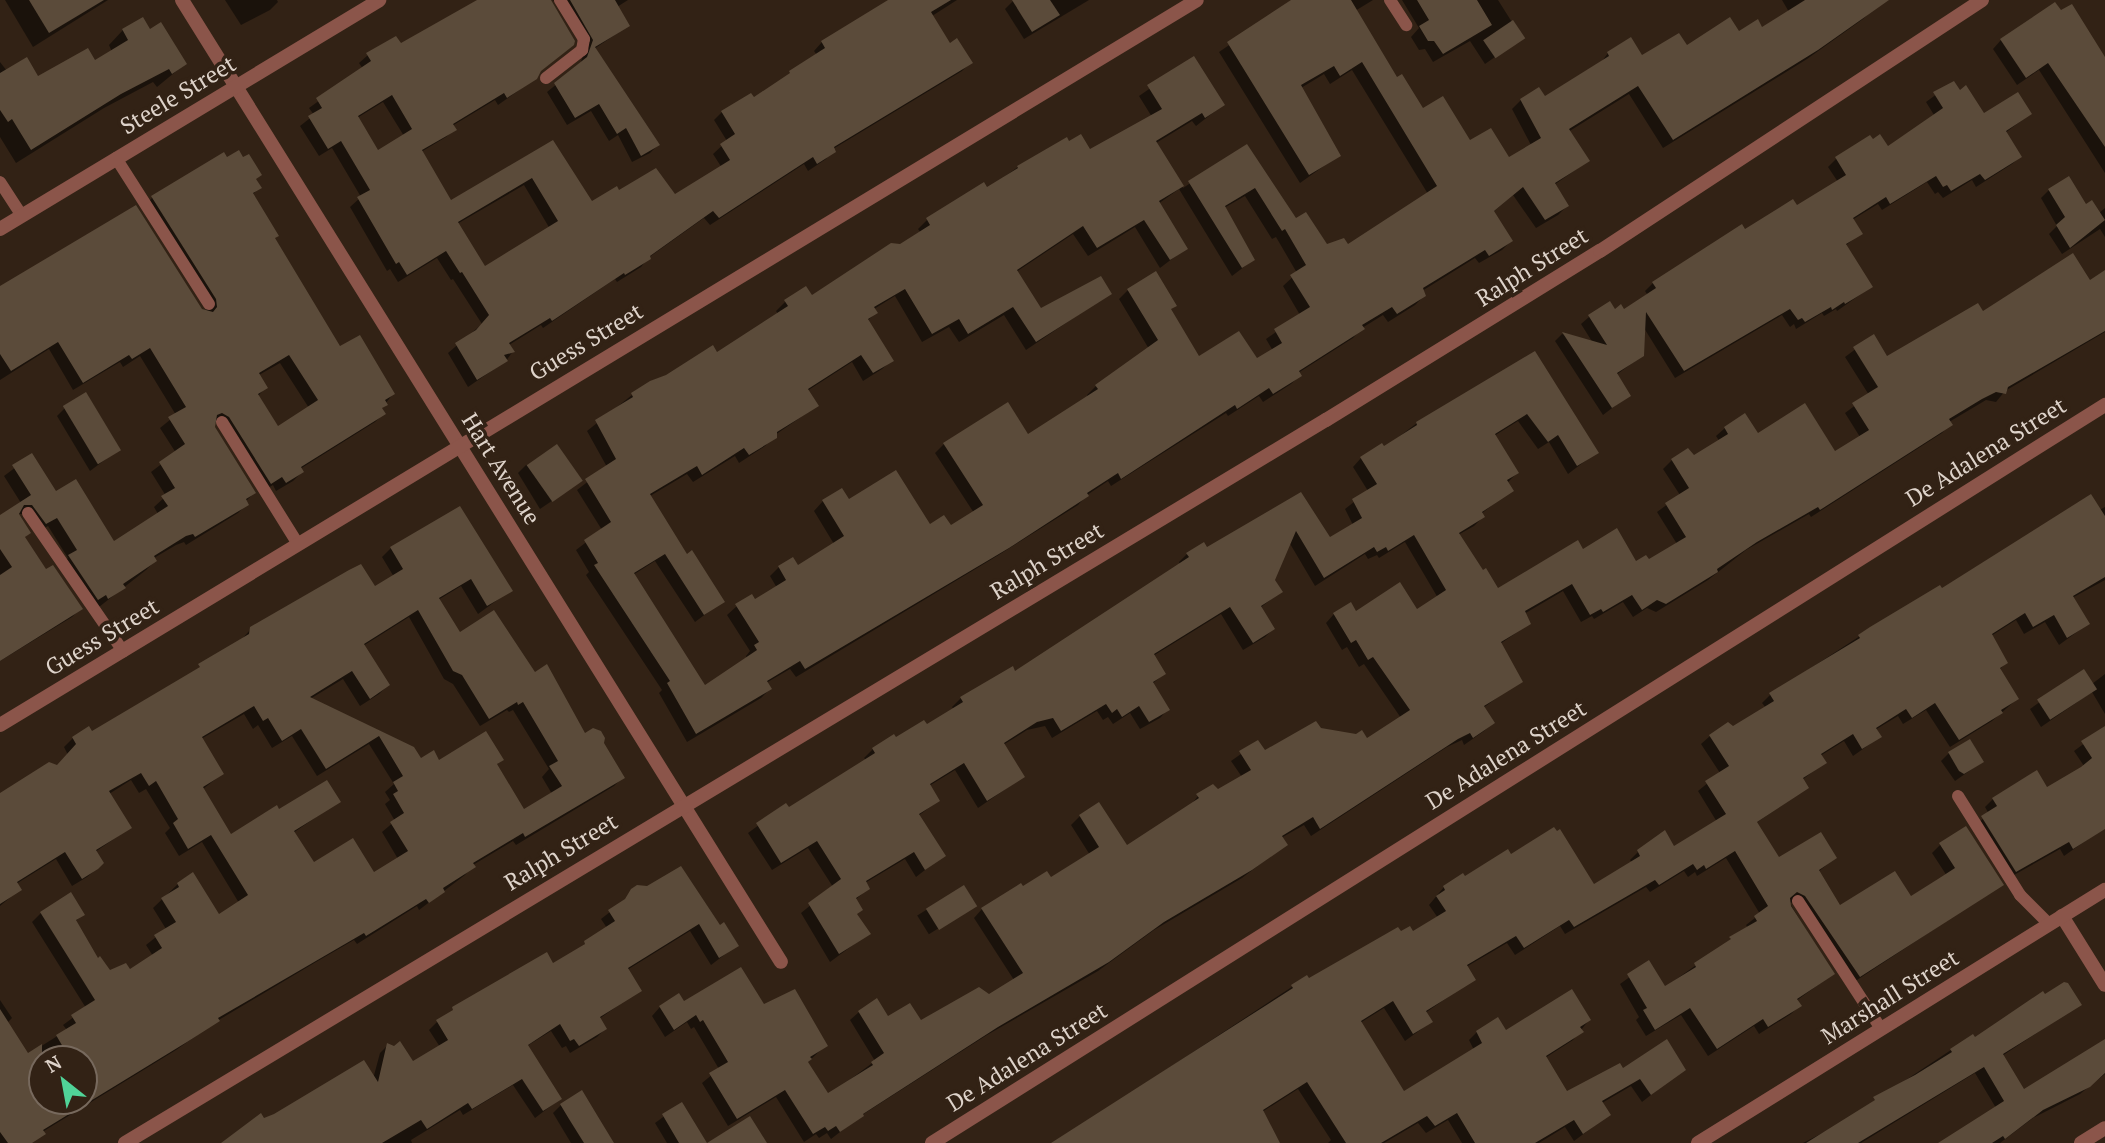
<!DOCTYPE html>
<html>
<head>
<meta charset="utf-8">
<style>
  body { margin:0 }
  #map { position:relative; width:2105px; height:1143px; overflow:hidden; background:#322215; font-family:"PT Serif",serif }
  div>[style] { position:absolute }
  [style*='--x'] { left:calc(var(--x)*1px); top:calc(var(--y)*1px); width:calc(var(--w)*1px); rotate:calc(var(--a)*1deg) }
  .shadow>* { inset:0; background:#0007; transform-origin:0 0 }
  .building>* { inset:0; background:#5b4b3a; transform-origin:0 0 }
  .service>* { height:12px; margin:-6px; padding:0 6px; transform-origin:6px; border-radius:6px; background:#8b554a }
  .minor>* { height:14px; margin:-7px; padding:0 7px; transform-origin:7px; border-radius:7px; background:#8b554a }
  span { translate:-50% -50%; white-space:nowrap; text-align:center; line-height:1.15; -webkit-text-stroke:7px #322215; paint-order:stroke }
  .street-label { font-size:23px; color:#ded3ca }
  .north { position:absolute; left:28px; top:1045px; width:70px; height:70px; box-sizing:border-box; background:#322215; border:2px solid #77695d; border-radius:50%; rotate:329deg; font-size:19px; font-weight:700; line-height:28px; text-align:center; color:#ded3ca }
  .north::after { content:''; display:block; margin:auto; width:24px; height:32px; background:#50d398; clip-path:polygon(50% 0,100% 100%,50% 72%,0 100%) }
</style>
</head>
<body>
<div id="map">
  <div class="shadow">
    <div style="clip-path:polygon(5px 0,108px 0,33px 47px)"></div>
    <div style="clip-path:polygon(225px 0,277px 0,278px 2px,270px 10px,241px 25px)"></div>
    <div style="clip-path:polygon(evenodd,479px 0,549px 0,536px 78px,498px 105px,495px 100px,452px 126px,455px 129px,446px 137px,421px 152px,451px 202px,552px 142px,591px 203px,619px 193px,675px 197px,722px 168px,713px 154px,727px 141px,714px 120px,722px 112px,753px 99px,781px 82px,817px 55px,814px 51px,822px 42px,891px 0,957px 0,932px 16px,949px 45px,970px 63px,962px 71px,833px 149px,826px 159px,808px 171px,804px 164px,710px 225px,704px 218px,648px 258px,641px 267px,617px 282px,615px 279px,543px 328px,541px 325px,509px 345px,513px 351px,506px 361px,468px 387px,448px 353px,482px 324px,453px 279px,451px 280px,437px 258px,398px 282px,390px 269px,387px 271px,350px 207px,361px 197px,332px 148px,319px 156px,300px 126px,314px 115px,309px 108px,363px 69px,359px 63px,368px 55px,400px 46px,479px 0,383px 102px,404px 136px,377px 152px,357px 118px,383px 102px,479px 0,524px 185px,550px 229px,485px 269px,457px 224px,524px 185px)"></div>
    <div style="clip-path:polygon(552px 0,628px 0,617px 7px,628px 26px,594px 49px,658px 145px,650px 153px,632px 162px,618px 135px,609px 141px,591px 111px,567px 125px,547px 92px,580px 65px,585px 49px,559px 3px)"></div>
    <div style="clip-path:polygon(1014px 0,1089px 0,1024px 39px,1005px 9px)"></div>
    <div style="clip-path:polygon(evenodd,1295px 0,1373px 0,1355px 11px,1396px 79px,1423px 110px,1470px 143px,1508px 159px,1531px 145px,1512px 109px,1521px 100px,1545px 98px,1600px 64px,1608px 53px,1642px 57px,1762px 29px,1789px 12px,1782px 0,1883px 0,1863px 19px,1807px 59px,1663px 148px,1629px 94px,1568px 132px,1588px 161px,1554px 185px,1567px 206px,1558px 215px,1536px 228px,1513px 195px,1493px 212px,1511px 241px,1502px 250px,1479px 263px,1475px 258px,1422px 291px,1424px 296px,1415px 305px,1388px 322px,1383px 315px,1362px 328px,1353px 338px,1298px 373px,1300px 375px,1291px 384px,1263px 402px,1259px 396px,1228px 416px,1226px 413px,1111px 486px,1108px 481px,1087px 495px,1078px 505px,997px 556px,796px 677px,790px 669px,766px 683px,770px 689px,761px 698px,687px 742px,659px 693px,662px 690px,586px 575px,589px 572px,576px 550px,602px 530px,577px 490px,607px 467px,587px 431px,632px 395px,716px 354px,778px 314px,776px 311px,785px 302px,811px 297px,900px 246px,921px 233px,918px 229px,927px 220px,986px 190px,1018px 167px,1089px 151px,1152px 117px,1139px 96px,1194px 58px,1223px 105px,1196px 126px,1192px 121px,1156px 143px,1183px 188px,1247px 146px,1295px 221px,1326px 246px,1347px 247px,1428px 194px,1352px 70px,1330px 84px,1324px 74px,1301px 88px,1338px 156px,1300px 183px,1219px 52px,1295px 0,1179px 189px,1232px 276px,1253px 260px,1224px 208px,1245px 196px,1272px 239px,1276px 237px,1297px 273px,1283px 286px,1300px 315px,1266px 339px,1273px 351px,1256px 361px,1199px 358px,1170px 310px,1128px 290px,1119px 299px,1149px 349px,1096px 386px,1087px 395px,1088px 398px,1027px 436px,944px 444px,935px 453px,974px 513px,950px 527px,929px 527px,848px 502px,823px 501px,814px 511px,834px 544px,797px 567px,792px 559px,779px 567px,770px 576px,777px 588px,754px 601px,737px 606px,727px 615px,750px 651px,746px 656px,747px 659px,704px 688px,633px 575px,655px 561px,695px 622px,723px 601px,686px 556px,650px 496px,687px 474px,693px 482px,735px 456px,739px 463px,765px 446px,775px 435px,817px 406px,807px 391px,852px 362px,863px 381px,882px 369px,892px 360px,867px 321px,876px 313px,874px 309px,895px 296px,922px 342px,949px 327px,959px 342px,1004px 315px,1026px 350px,1109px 294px,1040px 311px,1016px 272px,1073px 234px,1088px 256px,1135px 227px,1160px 268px,1185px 249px,1158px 204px,1179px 189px)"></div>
    <div style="clip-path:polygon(1402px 0,1498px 0,1522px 38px,1485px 64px,1470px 41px,1433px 62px,1425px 49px,1419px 50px,1411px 37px,1419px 28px)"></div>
    <div style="clip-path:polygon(123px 30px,149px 31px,185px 64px,157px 87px,153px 82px,104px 108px,16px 163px,0 137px,0 62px,7px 71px,37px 78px,94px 62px,112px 52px,109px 45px)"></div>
    <div style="clip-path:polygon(2001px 40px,2105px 60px,2105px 173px,2039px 70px,2017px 85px,1993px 49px)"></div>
    <div style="clip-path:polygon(1949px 85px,1984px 115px,2030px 114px,2005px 133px,2020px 157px,2012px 164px,1976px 187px,1972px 180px,1943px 198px,1938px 192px,1935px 194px,1927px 182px,1882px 210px,1878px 204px,1852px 220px,1861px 233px,1845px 246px,1871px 287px,1837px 311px,1836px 309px,1824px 316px,1822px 313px,1796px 329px,1794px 324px,1790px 327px,1782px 315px,1675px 378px,1644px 328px,1642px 356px,1616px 375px,1629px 395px,1603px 415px,1555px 341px,1562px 334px,1593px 343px,1581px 324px,1589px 317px,1624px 312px,1647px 294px,1645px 291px,1653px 283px,1744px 231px,1797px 208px,1838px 182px,1828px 167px,1836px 159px,1869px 137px,1888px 149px,1934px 115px,1926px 102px)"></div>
    <div style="clip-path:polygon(evenodd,223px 154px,255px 180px,260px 187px,252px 195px,274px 239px,340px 349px,393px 394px,381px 409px,384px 413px,375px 422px,300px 469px,302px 472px,293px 481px,276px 491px,273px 485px,261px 492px,221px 426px,214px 422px,213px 427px,254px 493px,245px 502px,247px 504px,238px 513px,186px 545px,184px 542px,176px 545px,154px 558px,155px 561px,146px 570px,99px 607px,60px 566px,68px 558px,48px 526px,37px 532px,23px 514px,17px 514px,29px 533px,24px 538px,45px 571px,81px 608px,72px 617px,0 661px,0 517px,21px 503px,4px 476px,32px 455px,55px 493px,113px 543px,158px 514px,154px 507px,166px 496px,151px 472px,176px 453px,160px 428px,176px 415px,140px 356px,123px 367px,120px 362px,73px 390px,49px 349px,0 380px,0 288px,208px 312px,143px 207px,152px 198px,223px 154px,280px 363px,309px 408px,277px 428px,258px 396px,266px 387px,259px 375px,280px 363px)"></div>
    <div style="clip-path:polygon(2049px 190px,2099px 213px,2105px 208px,2105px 237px,2100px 229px,2062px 254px,2049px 234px,2057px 226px,2041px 198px)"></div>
    <div style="clip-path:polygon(2105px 272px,2105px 332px,2005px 391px,1996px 402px,1986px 400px,1949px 422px,1950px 424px,1942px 433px,1811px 517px,1809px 514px,1746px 550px,1708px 580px,1656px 612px,1647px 608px,1633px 617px,1623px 602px,1594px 619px,1592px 616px,1581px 622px,1563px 591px,1524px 614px,1529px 624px,1500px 644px,1520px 681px,1483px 708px,1493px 723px,1484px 731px,1464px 745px,1462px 740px,1447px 747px,1311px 836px,1304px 825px,1281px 838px,1285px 845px,1242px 878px,1154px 930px,1098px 971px,987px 1035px,862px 1115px,831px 1139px,827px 1133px,819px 1138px,816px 1134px,804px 1142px,776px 1097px,728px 1126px,702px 1083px,719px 1069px,694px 1027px,691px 1029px,687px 1022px,665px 1037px,652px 1016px,660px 1007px,683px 1003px,763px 1006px,826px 1045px,807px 1063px,828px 1096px,875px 1061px,850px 1020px,859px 1012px,920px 1022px,989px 996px,1014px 980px,974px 918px,982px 909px,1023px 888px,1050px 879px,1090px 855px,1071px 825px,1080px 816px,1099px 805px,1127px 847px,1190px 806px,1198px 796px,1218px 792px,1242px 777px,1231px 761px,1258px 742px,1264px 753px,1320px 730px,1366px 740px,1401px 718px,1364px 664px,1359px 667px,1347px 647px,1342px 650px,1326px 623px,1334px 614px,1416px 612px,1438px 598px,1405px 542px,1379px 558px,1377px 555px,1368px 559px,1365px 554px,1315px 586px,1289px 542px,1273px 581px,1280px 592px,1260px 608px,1273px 629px,1265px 637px,1243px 650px,1221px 614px,1153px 656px,1164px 674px,1152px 684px,1168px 709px,1160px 718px,1140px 729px,1130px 713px,1113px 724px,1108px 717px,1103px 720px,1097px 711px,1052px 738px,1045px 726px,1027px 730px,1003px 745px,1023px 777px,978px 808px,955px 770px,929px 786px,938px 801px,918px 816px,943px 856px,916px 877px,905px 859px,865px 883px,868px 889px,855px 900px,856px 915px,868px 934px,830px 962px,801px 913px,833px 887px,808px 848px,772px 870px,748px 833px,786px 805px,788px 809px,866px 760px,864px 758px,873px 749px,926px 727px,954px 710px,952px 707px,961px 698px,1015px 673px,1180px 565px,1179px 562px,1187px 554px,1207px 550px,1301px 494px,1329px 539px,1353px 525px,1345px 509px,1368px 491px,1353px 467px,1361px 458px,1383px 449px,1417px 423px,1534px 354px,1597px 452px,1568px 474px,1549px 442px,1538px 449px,1518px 421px,1494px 436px,1517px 473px,1507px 483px,1511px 490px,1481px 514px,1483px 517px,1474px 526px,1458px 535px,1482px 572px,1498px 590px,1582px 551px,1636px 564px,1649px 562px,1677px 544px,1657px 512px,1680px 495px,1663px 469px,1672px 460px,1694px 457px,1720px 442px,1716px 436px,1725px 428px,1834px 453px,1860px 437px,1845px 413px,1869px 395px,1845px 357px,1873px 336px,1887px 358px,1983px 313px,2089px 282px)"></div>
    <div style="clip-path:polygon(65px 408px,118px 450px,90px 471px,57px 416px)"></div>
    <div style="clip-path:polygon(526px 465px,581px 481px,540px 509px,518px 473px)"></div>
    <div style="clip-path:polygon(2105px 507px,2105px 580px,2072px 598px,2088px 624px,2059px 645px,2045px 622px,2024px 634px,2016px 620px,1991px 636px,2006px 663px,1999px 670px,2017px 699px,2008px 707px,1992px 721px,1950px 747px,1926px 710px,1903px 724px,1898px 716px,1875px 730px,1880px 737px,1853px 756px,1844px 741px,1820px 756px,1824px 763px,1802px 780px,1807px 788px,1756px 823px,1779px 860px,1835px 858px,1818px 872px,1839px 907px,1910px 898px,1947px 876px,1932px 853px,1941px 844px,2001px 885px,1851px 984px,1797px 904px,1789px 902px,1833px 974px,1796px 1001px,1799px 1006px,1791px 1014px,1759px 1034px,1754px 1026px,1708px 1056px,1681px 1015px,1646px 1036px,1636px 1020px,1639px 1017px,1620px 984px,1649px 963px,1664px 988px,1748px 928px,1746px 925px,1760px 914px,1726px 858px,1697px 876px,1695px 872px,1688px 877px,1684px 871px,1650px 892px,1646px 887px,1565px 934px,1560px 926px,1515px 955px,1507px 943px,1466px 967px,1474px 979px,1425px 1013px,1431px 1022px,1405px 1041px,1384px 1008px,1360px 1023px,1404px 1093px,1474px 1050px,1469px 1040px,1477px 1032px,1505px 1032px,1589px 1020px,1573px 1040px,1545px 1058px,1566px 1093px,1622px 1070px,1684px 1069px,1642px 1102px,1631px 1086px,1602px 1103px,1609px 1115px,1574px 1141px,1565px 1127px,1539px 1143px,1462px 1143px,1448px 1120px,1426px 1133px,1418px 1123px,1384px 1143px,1328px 1143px,1331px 1140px,1298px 1089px,1262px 1112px,1279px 1143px,1055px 1143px,1307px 977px,1309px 981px,1401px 934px,1413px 933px,1438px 918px,1429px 905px,1444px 887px,1510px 856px,1593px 886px,1632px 863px,1630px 860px,1638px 852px,1664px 833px,1674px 849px,1717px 822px,1698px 791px,1720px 773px,1701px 744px,1710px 736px,1733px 729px,1766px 708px,1762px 703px,1771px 694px,1860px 636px)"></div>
    <div style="clip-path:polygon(evenodd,391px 548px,511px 590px,478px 614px,461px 586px,438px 600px,459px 634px,534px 674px,584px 736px,602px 743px,623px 777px,614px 786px,516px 845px,513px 841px,473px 865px,465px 875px,419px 910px,417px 906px,357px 944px,354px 940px,316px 962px,217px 1021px,176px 1050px,39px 1134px,0 1074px,0 1000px,12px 1018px,7px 1023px,27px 1055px,67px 1030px,63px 1025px,86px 1008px,32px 922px,41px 913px,82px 914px,75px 922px,97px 960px,109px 973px,129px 971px,153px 956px,146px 945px,166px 929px,153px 908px,178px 884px,218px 916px,239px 903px,202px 842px,179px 856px,165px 833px,170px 828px,146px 789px,139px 793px,131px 780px,109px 794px,130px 828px,95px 852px,93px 872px,87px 877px,72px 886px,56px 859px,16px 884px,19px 890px,0 906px,0 795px,57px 767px,68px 755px,64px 747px,73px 738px,89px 729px,91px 733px,191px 674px,241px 640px,251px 629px,375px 589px,394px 577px,382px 557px,391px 548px,409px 617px,444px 679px,453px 684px,480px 726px,507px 710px,509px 712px,513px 710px,549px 769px,542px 777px,552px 794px,523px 811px,496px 765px,501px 760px,420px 761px,413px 749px,310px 699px,343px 679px,360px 706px,379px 694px,388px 685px,363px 646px,409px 617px,391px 548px,244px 714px,253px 729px,258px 725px,272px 748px,292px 736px,317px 776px,369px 744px,394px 784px,385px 792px,390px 800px,385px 804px,395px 821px,382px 832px,398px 859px,373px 874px,313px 865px,293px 833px,338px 802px,279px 811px,230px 835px,203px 789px,222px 774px,201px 739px,244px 714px,391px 548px,42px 1059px,84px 1059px,84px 1101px,42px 1101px,42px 1059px)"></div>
    <div style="clip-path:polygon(2084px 671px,2092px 684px,2105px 674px,2105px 714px,2092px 692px,2041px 727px,2030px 709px)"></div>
    <div style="clip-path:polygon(2105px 728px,2105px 827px,2064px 856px,2060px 849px,2007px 879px,1974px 826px,1989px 814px,1985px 807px,1993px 799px,2047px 790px,2084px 766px,2074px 751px)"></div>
    <div style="clip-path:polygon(1949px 753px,1982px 762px,1955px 781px,1941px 761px)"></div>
    <div style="left:963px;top:887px;width:22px;height:54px;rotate:58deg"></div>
    <div style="clip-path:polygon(624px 901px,719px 927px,736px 946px,711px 965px,690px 931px,627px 970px,640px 990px,599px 1019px,605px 1029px,597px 1037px,570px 1053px,566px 1046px,562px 1048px,551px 1031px,527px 1046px,560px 1099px,535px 1118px,513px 1085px,463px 1115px,460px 1110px,411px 1140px,412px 1143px,223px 1143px,263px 1120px,373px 1079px,380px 1053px,388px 1045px,412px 1064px,440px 1047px,429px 1030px,437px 1022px,488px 987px,553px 965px,577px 950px,607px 928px,601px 919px)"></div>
    <div style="clip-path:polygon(2079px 1005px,2002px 1056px,2023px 1091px,2105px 1046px,2105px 1074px,2080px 1094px,2033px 1118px,2000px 1143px,1940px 1143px,1996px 1108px,1975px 1073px,1861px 1143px,1803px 1143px,1838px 1125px,1951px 1050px)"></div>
    <div style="clip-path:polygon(681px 1104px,705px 1143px,667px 1143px,655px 1123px)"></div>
    <div style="clip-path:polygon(561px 1105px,612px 1143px,571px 1143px,553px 1113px)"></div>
    <div style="clip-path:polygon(0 1115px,8px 1143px,0 1143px)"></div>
  </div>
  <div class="building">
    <div style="clip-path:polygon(29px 0,104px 0,49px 33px)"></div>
    <div style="clip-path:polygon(evenodd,477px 0,551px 0,575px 41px,574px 45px,541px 71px,537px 79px,507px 98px,504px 93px,453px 124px,457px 130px,422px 150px,451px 200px,553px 140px,592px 201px,617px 186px,619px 190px,656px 168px,675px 194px,730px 160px,720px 144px,735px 134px,721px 111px,751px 93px,754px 97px,790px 73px,789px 71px,825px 48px,821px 41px,888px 0,951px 0,931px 12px,950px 43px,957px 38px,973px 63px,834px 147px,836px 152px,817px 164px,813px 157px,719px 218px,713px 211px,650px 256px,651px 259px,625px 275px,624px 273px,552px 321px,550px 318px,509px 343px,515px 352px,504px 355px,508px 361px,477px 380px,455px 343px,476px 330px,489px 315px,462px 272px,460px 273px,446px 251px,407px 275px,399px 262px,396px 264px,357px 197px,370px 190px,341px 141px,328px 149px,308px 116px,322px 108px,316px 98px,371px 61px,366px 53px,396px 36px,401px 43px,477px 0,392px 95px,412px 129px,378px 150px,358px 116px,392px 95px,477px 0,532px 178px,558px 221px,485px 266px,458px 222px,532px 178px)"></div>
    <div style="clip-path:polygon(570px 0,615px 0,630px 26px,595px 47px,660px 145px,641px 156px,626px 128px,617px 134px,599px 104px,575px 118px,554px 83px,587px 57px,593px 40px)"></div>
    <div style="clip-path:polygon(1012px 0,1050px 0,1060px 15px,1032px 32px)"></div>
    <div style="clip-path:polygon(1291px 0,1351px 0,1397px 77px,1402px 74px,1423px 108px,1443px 96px,1470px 140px,1491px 128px,1509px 157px,1541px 138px,1520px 99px,1539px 87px,1545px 96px,1609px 56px,1607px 52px,1631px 37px,1642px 55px,1679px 33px,1687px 45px,1730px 17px,1739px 31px,1758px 19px,1762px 27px,1805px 0,1889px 0,1818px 50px,1673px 140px,1638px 86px,1569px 129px,1590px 161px,1555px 183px,1569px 206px,1545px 220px,1523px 187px,1494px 211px,1513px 241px,1489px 256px,1485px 250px,1423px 288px,1426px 296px,1397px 314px,1392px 307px,1362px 325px,1365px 329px,1299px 371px,1302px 376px,1273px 394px,1269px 388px,1237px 409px,1235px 405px,1121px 479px,1118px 473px,1087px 493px,1089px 496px,1009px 548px,805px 669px,800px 661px,767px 681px,772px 689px,696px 734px,667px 683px,670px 681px,594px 565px,598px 563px,584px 540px,611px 522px,585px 479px,616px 459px,595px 420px,633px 397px,631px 393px,650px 381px,666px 375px,713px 345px,717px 352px,788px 306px,784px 300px,806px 286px,812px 295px,891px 243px,900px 244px,930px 225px,926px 218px,984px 182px,987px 187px,1018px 168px,1017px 166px,1067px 137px,1069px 141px,1081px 134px,1090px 149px,1162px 109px,1147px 85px,1194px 56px,1225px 105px,1205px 118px,1202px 113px,1156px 141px,1184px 186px,1159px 201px,1188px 249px,1170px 260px,1144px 220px,1097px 248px,1083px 226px,1017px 270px,1041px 308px,1101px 276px,1112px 294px,1036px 342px,1013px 307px,968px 334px,959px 319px,932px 334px,905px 289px,874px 307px,878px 313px,868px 319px,894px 361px,873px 373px,861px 355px,808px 389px,819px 406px,777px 432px,777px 438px,749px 455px,744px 448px,702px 475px,697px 466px,650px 494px,687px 554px,692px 550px,725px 602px,704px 615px,665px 554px,634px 573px,705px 685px,757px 650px,754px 645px,759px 642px,735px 604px,752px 594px,755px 599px,786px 580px,778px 566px,793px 557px,798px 565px,844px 536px,822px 500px,842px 488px,849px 499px,896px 470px,930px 524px,944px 515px,951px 525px,983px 505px,943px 443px,1008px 402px,1028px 434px,1098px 389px,1095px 385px,1158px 340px,1127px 289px,1156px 271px,1177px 306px,1171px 309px,1199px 356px,1239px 331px,1257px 358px,1282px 343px,1274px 329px,1310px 307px,1290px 275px,1306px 265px,1285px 229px,1282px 231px,1255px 188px,1225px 206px,1255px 260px,1242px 268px,1188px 181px,1247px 144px,1296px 218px,1306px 212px,1327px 244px,1344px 238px,1348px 244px,1437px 186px,1362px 62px,1340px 76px,1334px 66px,1301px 85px,1341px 156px,1309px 175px,1227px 42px)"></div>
    <div style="clip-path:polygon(1417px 0,1477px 0,1492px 25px,1443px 54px,1434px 41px,1428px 41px,1419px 26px,1429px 20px)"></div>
    <div style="clip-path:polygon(2055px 2px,2061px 10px,2072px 4px,2105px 57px,2105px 147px,2048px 63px,2026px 78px,2000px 39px)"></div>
    <div style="clip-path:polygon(143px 17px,150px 29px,161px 22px,187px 64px,172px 74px,169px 69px,121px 94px,31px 150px,12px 119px,8px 122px,0 110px,0 73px,27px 57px,38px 76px,88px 48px,95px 60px,128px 40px,122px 29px)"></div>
    <div style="left:1513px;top:20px;width:22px;height:36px;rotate:56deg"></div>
    <div style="clip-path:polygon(1954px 81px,1960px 90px,1966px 85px,1984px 113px,2018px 92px,2032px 114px,2006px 131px,2022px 157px,1985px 180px,1980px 174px,1951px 191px,1947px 185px,1943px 187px,1936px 176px,1890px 204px,1886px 197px,1853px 218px,1863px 234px,1846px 244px,1873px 287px,1845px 304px,1844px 302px,1832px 310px,1831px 307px,1805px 322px,1802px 318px,1798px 320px,1790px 309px,1684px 371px,1646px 312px,1644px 356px,1617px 373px,1631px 396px,1612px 408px,1562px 332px,1607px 345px,1588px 315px,1610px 301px,1615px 309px,1621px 304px,1624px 309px,1656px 288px,1652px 282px,1742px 224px,1745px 229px,1793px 199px,1797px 205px,1846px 175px,1835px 157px,1870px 135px,1873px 139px,1880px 134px,1888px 146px,1943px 108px,1933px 92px)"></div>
    <div style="clip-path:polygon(evenodd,239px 150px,243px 157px,249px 154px,262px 175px,256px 179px,262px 188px,253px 193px,279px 236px,275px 238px,340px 346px,360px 335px,395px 394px,385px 400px,388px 405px,382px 408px,386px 414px,301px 467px,304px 472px,286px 483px,282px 477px,271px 484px,229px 417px,222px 413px,217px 415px,215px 427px,256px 493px,246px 499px,249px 505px,195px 537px,193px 534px,186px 536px,154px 556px,157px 561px,123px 584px,126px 588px,108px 599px,106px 595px,98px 600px,68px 555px,77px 550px,57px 518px,46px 524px,32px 505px,24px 505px,19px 514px,31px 533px,25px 537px,46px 569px,53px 565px,83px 609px,0 661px,0 575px,12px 567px,0 549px,0 515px,31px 495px,12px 465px,32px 453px,56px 491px,76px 479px,114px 541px,168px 506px,161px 496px,175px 488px,159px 462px,185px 444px,168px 417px,186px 407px,150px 348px,132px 359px,129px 355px,83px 383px,58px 342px,11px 371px,0 354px,0 286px,136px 205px,202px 309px,213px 312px,217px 307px,216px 299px,151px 196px,224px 152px,227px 157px,239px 150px,289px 355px,318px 400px,278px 426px,258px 394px,268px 388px,259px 373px,289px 355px)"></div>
    <div style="clip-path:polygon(2069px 176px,2086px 204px,2092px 200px,2105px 220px,2070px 248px,2056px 225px,2065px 217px,2048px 189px)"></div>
    <div style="clip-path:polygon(2073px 253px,2090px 280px,2105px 270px,2105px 331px,2008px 387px,2006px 394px,1996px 392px,1982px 399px,1949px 419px,1953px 425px,1820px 510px,1818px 507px,1757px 542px,1717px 569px,1718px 572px,1666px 604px,1657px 600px,1642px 610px,1632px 595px,1603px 612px,1601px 609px,1590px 615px,1572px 584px,1525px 611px,1531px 624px,1501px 642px,1523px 682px,1484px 706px,1495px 723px,1473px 738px,1470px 733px,1458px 739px,1320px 829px,1313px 817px,1282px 836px,1288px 845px,1252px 870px,1164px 922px,1109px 962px,998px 1027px,863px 1114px,864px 1116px,840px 1132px,836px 1126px,828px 1131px,825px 1127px,813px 1134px,785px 1090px,737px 1119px,709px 1073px,728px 1062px,703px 1020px,700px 1022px,696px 1015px,674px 1030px,659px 1006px,679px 993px,684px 1001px,741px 967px,764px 1004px,795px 989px,828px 1046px,810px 1057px,812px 1059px,808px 1062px,828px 1093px,873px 1065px,871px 1062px,884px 1053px,858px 1011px,877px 998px,888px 1016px,910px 1003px,921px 1020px,979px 987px,989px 994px,1023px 973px,981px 908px,1021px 883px,1023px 886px,1047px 871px,1051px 877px,1099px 847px,1079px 815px,1099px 802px,1127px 845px,1199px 798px,1196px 794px,1213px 784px,1218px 789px,1251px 770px,1239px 751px,1258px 740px,1265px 750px,1316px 721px,1321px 728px,1356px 734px,1362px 730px,1367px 738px,1410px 710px,1373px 657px,1368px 660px,1356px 640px,1351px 643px,1333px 613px,1351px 602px,1356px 611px,1400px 582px,1417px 609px,1446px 590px,1414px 535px,1388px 551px,1386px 547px,1377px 552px,1374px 547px,1324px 578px,1296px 531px,1275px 580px,1283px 592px,1261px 606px,1275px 629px,1253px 643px,1230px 607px,1154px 654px,1166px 674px,1153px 682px,1170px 710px,1149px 722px,1139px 706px,1122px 717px,1117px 709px,1112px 713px,1106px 704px,1061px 731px,1053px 718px,1037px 722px,1004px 743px,1025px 777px,987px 801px,964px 763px,930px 784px,940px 801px,919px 814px,946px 856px,925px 870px,914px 852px,866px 881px,870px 889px,856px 898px,863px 910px,857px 914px,871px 934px,839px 954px,808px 903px,841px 879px,817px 841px,781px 863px,756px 823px,786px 803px,789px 807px,875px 753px,872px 748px,894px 734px,896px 737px,924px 720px,927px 724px,963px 702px,960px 697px,1013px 666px,1015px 671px,1189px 557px,1186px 553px,1204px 542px,1207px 547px,1301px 492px,1330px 537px,1362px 518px,1352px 499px,1377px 484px,1360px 457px,1382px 443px,1384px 446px,1417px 425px,1416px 422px,1535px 351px,1599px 453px,1577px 466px,1558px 435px,1548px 442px,1527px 414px,1495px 434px,1519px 473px,1507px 480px,1514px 491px,1482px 512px,1485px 517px,1459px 533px,1483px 570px,1486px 568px,1498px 588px,1578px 540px,1583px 549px,1617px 528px,1636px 561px,1646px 555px,1649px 559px,1686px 537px,1665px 503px,1689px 488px,1671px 459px,1688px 448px,1694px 455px,1728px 434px,1724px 427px,1745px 413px,1758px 433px,1805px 403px,1835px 451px,1869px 430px,1852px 403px,1878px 387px,1853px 347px,1874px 334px,1887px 356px,1978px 303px,1983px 311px)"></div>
    <div style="left:86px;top:392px;width:68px;height:27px;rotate:59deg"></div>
    <div style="left:557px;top:444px;width:45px;height:37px;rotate:55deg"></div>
    <div style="clip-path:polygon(2091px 494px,2105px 516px,2105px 577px,2073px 596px,2090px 624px,2067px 638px,2054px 615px,2033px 627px,2025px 613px,1992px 634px,2008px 663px,2000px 668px,2019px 699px,2001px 710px,2003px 713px,1959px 740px,1935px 703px,1912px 718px,1906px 709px,1876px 728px,1882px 737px,1862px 749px,1853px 734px,1821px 754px,1827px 763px,1803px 778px,1809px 788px,1757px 822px,1779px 857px,1821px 832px,1837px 858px,1819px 870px,1840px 905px,1895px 871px,1911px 896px,1938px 879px,1955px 868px,1939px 843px,1966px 826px,2004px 885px,1888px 959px,1860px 977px,1805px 896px,1797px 892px,1790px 898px,1791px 906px,1835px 974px,1797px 999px,1802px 1006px,1768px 1027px,1763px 1019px,1717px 1049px,1690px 1008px,1655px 1030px,1643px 1010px,1647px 1008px,1627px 974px,1649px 960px,1665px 986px,1696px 967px,1694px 963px,1731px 939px,1729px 937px,1757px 921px,1754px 916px,1768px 906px,1735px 851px,1706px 869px,1704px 865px,1697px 870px,1693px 864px,1659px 885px,1655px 880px,1574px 927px,1569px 920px,1524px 948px,1516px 936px,1467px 965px,1476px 980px,1426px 1011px,1433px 1022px,1413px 1034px,1393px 1001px,1361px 1021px,1404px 1091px,1482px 1043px,1476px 1031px,1498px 1017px,1506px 1030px,1572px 989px,1591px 1020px,1580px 1027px,1584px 1032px,1546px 1056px,1567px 1091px,1620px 1063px,1623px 1068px,1667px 1039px,1686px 1070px,1651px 1095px,1640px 1079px,1602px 1101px,1611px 1115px,1583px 1134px,1574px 1120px,1535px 1143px,1475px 1143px,1457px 1113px,1435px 1126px,1427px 1116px,1381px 1143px,1346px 1143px,1307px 1082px,1263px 1110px,1280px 1143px,1051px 1143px,1293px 988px,1291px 985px,1307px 975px,1309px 978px,1398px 927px,1401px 931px,1410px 926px,1413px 931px,1446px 911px,1436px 896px,1445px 890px,1443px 886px,1463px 873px,1465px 876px,1508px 849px,1511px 854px,1554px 827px,1557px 831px,1560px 829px,1594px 884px,1640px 856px,1637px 850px,1665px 830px,1674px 846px,1726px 814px,1705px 781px,1729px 766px,1709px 735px,1728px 722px,1733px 726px,1774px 701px,1769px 693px,1860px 638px,1858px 635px,1870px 627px,1940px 585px,1942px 588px)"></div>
    <div style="clip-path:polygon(evenodd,460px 506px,513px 591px,487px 606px,471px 579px,439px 598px,460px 632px,494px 610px,535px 672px,547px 664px,585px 733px,593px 728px,601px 731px,605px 738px,604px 743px,625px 778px,525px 837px,523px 833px,473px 863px,476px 867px,443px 888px,445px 892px,429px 903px,426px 899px,366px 936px,364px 933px,218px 1018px,220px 1021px,187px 1042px,43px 1130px,46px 1134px,32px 1143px,8px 1143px,0 1132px,0 1009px,28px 1053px,42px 1044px,42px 1101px,84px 1101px,84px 1059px,70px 1059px,56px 1035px,76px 1023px,71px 1015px,95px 1000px,40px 912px,71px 892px,85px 915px,76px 920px,98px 958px,100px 956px,110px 970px,126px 963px,130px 969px,162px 948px,154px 935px,176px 922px,161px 898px,179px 887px,177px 883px,193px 872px,219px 914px,248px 895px,211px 835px,188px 849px,173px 823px,178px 819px,156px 781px,149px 786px,141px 773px,109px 791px,132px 828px,96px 850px,104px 863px,98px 869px,82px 879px,65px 852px,17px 882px,22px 890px,0 904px,0 793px,49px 762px,57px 765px,76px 744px,72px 737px,89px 726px,92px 731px,200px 667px,198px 664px,249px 634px,250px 627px,349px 570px,361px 564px,375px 586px,403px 569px,390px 547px,460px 506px,418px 610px,453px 671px,462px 675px,489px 719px,517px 702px,518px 705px,523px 702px,558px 761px,549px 766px,562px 786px,524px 809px,497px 764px,504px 760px,486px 731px,439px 760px,434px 750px,421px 758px,414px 747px,310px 697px,352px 671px,370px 699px,390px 685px,364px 644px,418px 610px,460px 506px,254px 706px,263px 721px,268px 718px,282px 741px,301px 729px,326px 769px,379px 736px,403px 776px,393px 782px,398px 791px,393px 794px,404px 813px,390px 822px,408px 851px,374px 872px,353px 838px,314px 862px,294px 831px,341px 802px,327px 780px,279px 809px,277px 805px,231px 834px,203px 787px,224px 774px,202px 737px,254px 706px)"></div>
    <div style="left:2084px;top:669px;width:24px;height:56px;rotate:57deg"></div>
    <div style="clip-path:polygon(2105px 726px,2105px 829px,2073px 849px,2069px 842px,2016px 872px,1981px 816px,1997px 806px,1992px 798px,2037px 770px,2047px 787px,2081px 767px,2092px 758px,2081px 741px)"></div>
    <div style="clip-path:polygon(1970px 739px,1984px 762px,1964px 774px,1959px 771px,1948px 752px)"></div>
    <div style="clip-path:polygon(681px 866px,720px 925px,724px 922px,739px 946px,719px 958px,699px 924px,628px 968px,642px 991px,600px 1017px,607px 1029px,579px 1046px,574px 1039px,570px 1041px,560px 1024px,528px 1045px,562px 1099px,543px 1111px,522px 1079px,472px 1109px,468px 1103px,427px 1129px,421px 1120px,382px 1143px,221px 1143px,261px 1113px,264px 1118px,274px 1114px,364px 1060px,378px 1082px,387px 1043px,394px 1046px,400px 1041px,413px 1061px,448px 1040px,436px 1020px,453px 1010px,452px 1007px,547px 952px,553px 963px,585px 944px,584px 941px,615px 921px,608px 910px,625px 899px,631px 889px,637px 885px,647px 886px)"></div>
    <div style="left:964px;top:885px;width:25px;height:45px;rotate:58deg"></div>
    <div style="clip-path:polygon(2064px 982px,2068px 983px,2082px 1005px,2003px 1054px,2024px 1089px,2105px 1039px,2105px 1073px,2090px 1087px,2043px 1110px,2005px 1139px,2003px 1136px,1992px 1143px,1938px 1143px,2004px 1101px,1984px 1067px,1858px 1143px,1806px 1143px,1875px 1100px,1873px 1097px,1915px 1075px,1952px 1052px,1950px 1049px,1973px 1034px,1975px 1037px,2043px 991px,2045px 994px)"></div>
    <div style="clip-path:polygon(582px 1090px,597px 1115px,614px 1143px,584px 1143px,569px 1119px,560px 1104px)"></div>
    <div style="clip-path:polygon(682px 1102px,707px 1143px,750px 1116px,767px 1143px,679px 1143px,662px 1114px)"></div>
  </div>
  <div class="service">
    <div style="--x:1390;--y:0;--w:30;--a:57"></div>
    <div style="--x:546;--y:78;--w:46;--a:-37.9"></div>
    <div style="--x:582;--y:50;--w:11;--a:-80"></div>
    <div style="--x:584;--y:39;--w:46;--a:-121.6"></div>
    <div style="--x:116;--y:158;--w:173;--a:57.5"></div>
    <div style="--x:0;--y:182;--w:40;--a:57.1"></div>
    <div style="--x:222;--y:422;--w:144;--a:58.1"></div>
    <div style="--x:28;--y:513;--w:168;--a:55.5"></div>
    <div style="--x:1958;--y:796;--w:117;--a:57.9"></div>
    <div style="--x:2020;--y:895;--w:41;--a:45"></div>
    <div style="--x:1798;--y:901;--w:153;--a:57"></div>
  </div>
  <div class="minor">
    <div style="--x:182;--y:0;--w:1133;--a:58.09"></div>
    <div style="--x:0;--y:229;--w:443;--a:-31.1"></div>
    <div style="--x:0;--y:725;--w:1399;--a:-31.2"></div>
    <div style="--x:2062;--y:916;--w:81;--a:58.1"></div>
    <div style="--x:125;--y:1143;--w:1402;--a:-31.05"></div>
    <div style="--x:1326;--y:420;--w:322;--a:-31.7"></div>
    <div style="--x:1600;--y:251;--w:457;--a:-33.3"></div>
    <div style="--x:932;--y:1143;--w:1386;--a:-32.18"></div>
    <div style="--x:1698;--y:1143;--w:479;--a:-31.9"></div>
    <div style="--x:2081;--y:1143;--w:28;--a:-32"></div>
  </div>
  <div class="street-label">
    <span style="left:178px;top:95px;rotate:-31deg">Steele Street</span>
    <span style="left:1532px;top:267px;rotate:-32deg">Ralph Street</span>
    <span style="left:586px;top:342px;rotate:-31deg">Guess Street</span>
    <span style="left:1986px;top:452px;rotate:-32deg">De Adalena Street</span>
    <span style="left:501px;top:469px;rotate:58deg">Hart Avenue</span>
    <span style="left:1047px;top:561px;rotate:-31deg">Ralph Street</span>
    <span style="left:102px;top:637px;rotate:-31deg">Guess Street</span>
    <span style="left:1506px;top:755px;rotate:-32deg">De Adalena Street</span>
    <span style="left:561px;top:852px;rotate:-31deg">Ralph Street</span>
    <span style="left:1890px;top:997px;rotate:-32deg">Marshall Street</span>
    <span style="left:1027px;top:1057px;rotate:-32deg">De Adalena Street</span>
  </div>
  <div class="north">N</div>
</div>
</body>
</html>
